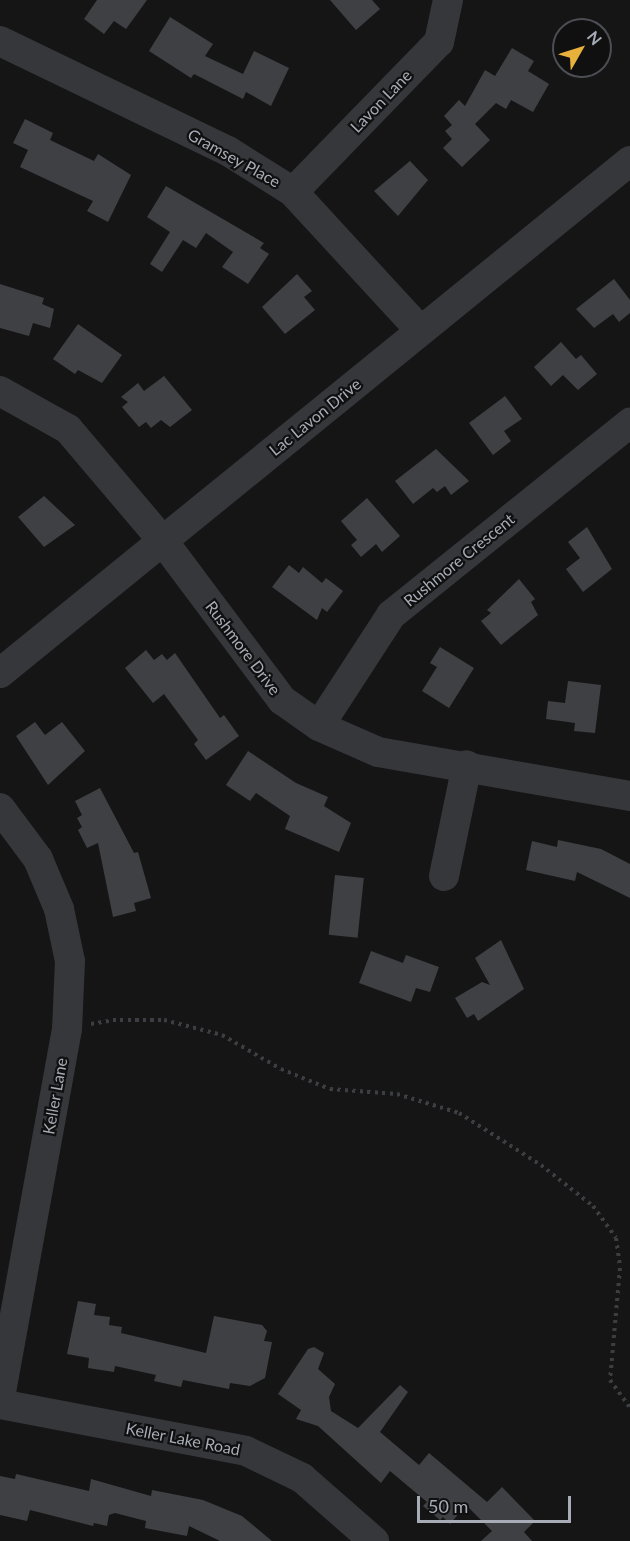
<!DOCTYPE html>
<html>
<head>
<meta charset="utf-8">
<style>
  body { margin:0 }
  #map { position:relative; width:630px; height:1541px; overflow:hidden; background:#151516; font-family:Lato,sans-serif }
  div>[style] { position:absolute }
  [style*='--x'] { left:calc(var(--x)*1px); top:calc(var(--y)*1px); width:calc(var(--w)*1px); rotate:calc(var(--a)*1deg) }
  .building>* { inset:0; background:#3f4043; transform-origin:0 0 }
  .path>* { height:4px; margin-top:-2px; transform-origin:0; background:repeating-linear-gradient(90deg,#3c3e42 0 3px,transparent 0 7.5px) }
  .minor>* { height:30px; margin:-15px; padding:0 15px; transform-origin:15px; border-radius:15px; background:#36373b }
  span { translate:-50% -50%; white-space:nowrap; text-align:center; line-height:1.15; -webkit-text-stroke:4.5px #101011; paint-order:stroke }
  .street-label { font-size:16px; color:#a7acb6 }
  .north { position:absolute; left:552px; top:18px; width:60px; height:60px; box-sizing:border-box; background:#101011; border:2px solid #4c4e53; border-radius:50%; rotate:51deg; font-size:16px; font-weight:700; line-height:24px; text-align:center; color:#a7acb6 }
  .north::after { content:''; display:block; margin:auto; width:21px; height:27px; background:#e7b13c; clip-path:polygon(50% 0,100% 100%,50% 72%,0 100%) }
  .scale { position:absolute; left:417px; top:1496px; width:154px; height:27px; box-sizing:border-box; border:3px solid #a7acb6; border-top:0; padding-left:8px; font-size:18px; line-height:21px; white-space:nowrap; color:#a7acb6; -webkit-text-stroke:4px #101011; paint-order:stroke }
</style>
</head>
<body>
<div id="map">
  <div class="building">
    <div style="clip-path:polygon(97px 0,147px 0,126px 29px,114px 21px,104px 34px,84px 19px)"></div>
    <div style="clip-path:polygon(330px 0,372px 0,380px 9px,356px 30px)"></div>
    <div style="clip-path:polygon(170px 17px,213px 44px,205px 56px,243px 74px,254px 51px,289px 68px,271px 106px,246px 92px,243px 99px,194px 74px,191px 78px,149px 51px)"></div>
    <div style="clip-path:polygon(512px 48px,534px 61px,528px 71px,549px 84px,533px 112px,511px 100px,506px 109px,496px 103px,475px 124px,490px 140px,462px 167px,443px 148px,452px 139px,445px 131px,452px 125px,444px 116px,459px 100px,465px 106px,485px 70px,495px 76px)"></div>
    <div style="clip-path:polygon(25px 119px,53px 133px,50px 140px,94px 161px,98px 154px,131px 175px,108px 222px,87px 211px,93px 201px,20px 167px,28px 150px,13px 143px)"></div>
    <div style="clip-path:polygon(410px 161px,428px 180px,398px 216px,374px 191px)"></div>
    <div style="clip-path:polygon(166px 186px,264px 243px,260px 248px,269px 254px,248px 284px,222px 267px,233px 252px,206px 233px,196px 248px,183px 240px,162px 272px,150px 264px,170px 232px,147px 217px)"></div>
    <div style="clip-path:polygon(297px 274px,312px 291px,304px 297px,315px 310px,285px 334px,262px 307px)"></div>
    <div style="clip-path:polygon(614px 279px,630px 300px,630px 313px,619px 322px,613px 314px,594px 328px,576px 309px)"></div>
    <div style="clip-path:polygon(0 284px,44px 298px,42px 304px,54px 309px,50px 328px,33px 323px,29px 336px,0 328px)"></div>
    <div style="clip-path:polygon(78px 324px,122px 355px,102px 383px,78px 370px,75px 374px,53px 359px)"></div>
    <div style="clip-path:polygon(561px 342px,576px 359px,581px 355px,597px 374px,578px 390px,563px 375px,551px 386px,534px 367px)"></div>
    <div style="clip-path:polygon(164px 376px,192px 410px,170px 427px,161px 420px,151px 428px,146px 422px,139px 427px,122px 407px,128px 402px,121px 397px,138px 383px,144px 391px)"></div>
    <div style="clip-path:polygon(505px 396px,522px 419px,504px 431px,511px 441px,493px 455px,469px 423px)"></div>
    <div style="clip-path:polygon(436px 449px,469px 481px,451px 495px,445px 486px,437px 492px,433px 488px,413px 504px,395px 481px)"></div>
    <div style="clip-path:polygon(44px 496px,75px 525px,44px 547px,18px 517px)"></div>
    <div style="clip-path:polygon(367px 498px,400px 536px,382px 552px,376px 544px,361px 557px,351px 545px,357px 540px,341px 521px)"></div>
    <div style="clip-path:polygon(587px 527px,612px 569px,583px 592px,566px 569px,580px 558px,568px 542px)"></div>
    <div style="clip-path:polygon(289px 565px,299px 573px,303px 567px,322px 583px,326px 578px,343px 591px,327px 612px,322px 608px,317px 620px,272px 587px)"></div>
    <div style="clip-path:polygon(519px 579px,535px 599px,531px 602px,538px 615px,501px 645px,481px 621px,491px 613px,487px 610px)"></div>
    <div style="clip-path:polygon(440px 647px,474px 668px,449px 708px,422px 691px,437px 667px,430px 663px)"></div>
    <div style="clip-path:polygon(146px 650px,154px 660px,162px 654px,167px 660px,175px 653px,220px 718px,224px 715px,239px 736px,206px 760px,194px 744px,198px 740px,164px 694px,153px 703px,125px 668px)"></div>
    <div style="clip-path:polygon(568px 681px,601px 685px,595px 733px,574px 731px,575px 723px,546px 719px,548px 701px,565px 703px)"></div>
    <div style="clip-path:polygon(35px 722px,45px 735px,62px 722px,85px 751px,48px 785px,16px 736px)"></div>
    <div style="clip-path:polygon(248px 751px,296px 783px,328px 797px,324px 806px,351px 823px,339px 852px,285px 829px,290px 816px,256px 793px,250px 801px,226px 785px)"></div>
    <div style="clip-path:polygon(100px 788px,134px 853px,138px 852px,151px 898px,134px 903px,136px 911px,113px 917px,98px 843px,87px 848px,78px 830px,82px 827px,77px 818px,82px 815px,75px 801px)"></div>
    <div style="clip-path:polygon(558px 840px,601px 849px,630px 864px,630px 898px,577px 872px,575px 881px,526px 870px,532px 841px,557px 847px)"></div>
    <div style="left:335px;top:875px;width:29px;height:60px;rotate:6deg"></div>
    <div style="clip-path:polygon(501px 940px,524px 989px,478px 1021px,474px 1014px,467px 1018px,455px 998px,482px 982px,490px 985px,475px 958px)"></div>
    <div style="clip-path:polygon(371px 951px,403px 963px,406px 955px,439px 967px,430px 992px,416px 988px,411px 1002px,359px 983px)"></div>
    <div style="clip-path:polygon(78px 1301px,96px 1304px,94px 1315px,110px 1317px,109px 1325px,122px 1327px,121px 1333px,206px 1353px,214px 1316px,262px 1325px,267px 1331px,264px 1341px,272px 1342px,265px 1378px,250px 1386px,230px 1383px,229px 1389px,183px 1380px,181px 1387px,154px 1381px,156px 1375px,115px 1366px,114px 1372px,88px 1368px,89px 1358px,67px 1354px)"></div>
    <div style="clip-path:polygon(314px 1347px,324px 1353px,318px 1369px,335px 1384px,329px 1397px,331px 1411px,358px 1428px,400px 1385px,408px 1392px,380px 1432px,419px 1465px,429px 1453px,487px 1502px,502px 1487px,535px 1521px,524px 1532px,532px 1541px,481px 1541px,492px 1531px,466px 1505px,450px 1524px,443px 1517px,440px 1520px,423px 1506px,427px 1502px,390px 1471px,381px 1483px,318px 1426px,296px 1419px,301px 1410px,278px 1394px,308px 1349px)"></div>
    <div style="clip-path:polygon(16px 1474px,89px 1491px,91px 1479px,151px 1496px,152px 1490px,203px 1500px,242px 1516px,272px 1541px,220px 1541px,189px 1526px,187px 1536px,145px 1528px,146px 1521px,115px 1513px,109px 1515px,107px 1526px,94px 1523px,93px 1526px,30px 1510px,27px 1521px,0 1515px,0 1476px,15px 1479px)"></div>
  </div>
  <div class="path">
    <div style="--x:91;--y:1024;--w:22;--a:-10"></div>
    <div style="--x:113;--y:1020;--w:51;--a:0"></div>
    <div style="--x:164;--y:1020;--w:60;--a:14.5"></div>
    <div style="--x:222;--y:1035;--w:68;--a:30"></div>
    <div style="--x:281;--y:1069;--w:53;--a:22.2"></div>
    <div style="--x:330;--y:1089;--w:67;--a:4.3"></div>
    <div style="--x:397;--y:1094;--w:65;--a:17"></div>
    <div style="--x:459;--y:1113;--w:97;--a:32.4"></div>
    <div style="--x:541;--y:1165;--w:66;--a:38.3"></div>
    <div style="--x:593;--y:1206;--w:39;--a:54"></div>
    <div style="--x:616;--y:1238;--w:30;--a:82"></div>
    <div style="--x:620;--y:1268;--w:112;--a:95.1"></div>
    <div style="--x:610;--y:1380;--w:34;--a:54"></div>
  </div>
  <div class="minor">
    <div style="--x:0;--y:41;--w:253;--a:25.8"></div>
    <div style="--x:228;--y:151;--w:77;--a:32.2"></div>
    <div style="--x:293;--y:192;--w:183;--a:47.4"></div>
    <div style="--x:417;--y:327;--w:9;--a:-6"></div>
    <div style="--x:293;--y:192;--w:209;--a:-45.8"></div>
    <div style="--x:439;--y:42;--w:43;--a:-77.9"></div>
    <div style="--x:0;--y:391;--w:78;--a:29.2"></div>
    <div style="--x:68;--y:429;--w:147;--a:49.7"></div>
    <div style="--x:163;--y:541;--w:199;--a:53.2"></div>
    <div style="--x:282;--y:700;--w:45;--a:35.1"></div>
    <div style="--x:319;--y:726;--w:64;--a:23.8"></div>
    <div style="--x:378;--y:752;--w:256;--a:9.9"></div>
    <div style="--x:0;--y:673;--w:812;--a:-39.1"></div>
    <div style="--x:319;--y:726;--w:132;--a:-57"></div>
    <div style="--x:391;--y:615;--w:307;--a:-38.8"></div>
    <div style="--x:0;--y:808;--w:64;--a:53.3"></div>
    <div style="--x:38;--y:859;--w:54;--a:67.2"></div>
    <div style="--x:59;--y:909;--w:53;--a:78.1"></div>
    <div style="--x:70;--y:961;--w:68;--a:92.5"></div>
    <div style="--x:67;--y:1029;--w:376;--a:100.3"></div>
    <div style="--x:444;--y:876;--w:113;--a:-78.3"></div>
    <div style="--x:0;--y:1404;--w:250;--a:10.8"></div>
    <div style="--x:246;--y:1451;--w:62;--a:25.7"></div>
    <div style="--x:302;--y:1478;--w:96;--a:41.2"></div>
  </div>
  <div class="street-label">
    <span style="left:381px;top:101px;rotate:-46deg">Lavon Lane</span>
    <span style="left:234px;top:158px;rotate:29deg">Gramsey Place</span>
    <span style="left:315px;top:417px;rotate:-39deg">Lac Lavon Drive</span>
    <span style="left:459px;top:560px;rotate:-39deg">Rushmore Crescent</span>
    <span style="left:243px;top:648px;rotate:53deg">Rushmore Drive</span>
    <span style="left:55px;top:1096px;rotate:-80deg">Keller Lane</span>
    <span style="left:183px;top:1439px;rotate:11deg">Keller Lake Road</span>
  </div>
  <div class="north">N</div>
  <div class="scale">50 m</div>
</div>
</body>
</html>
